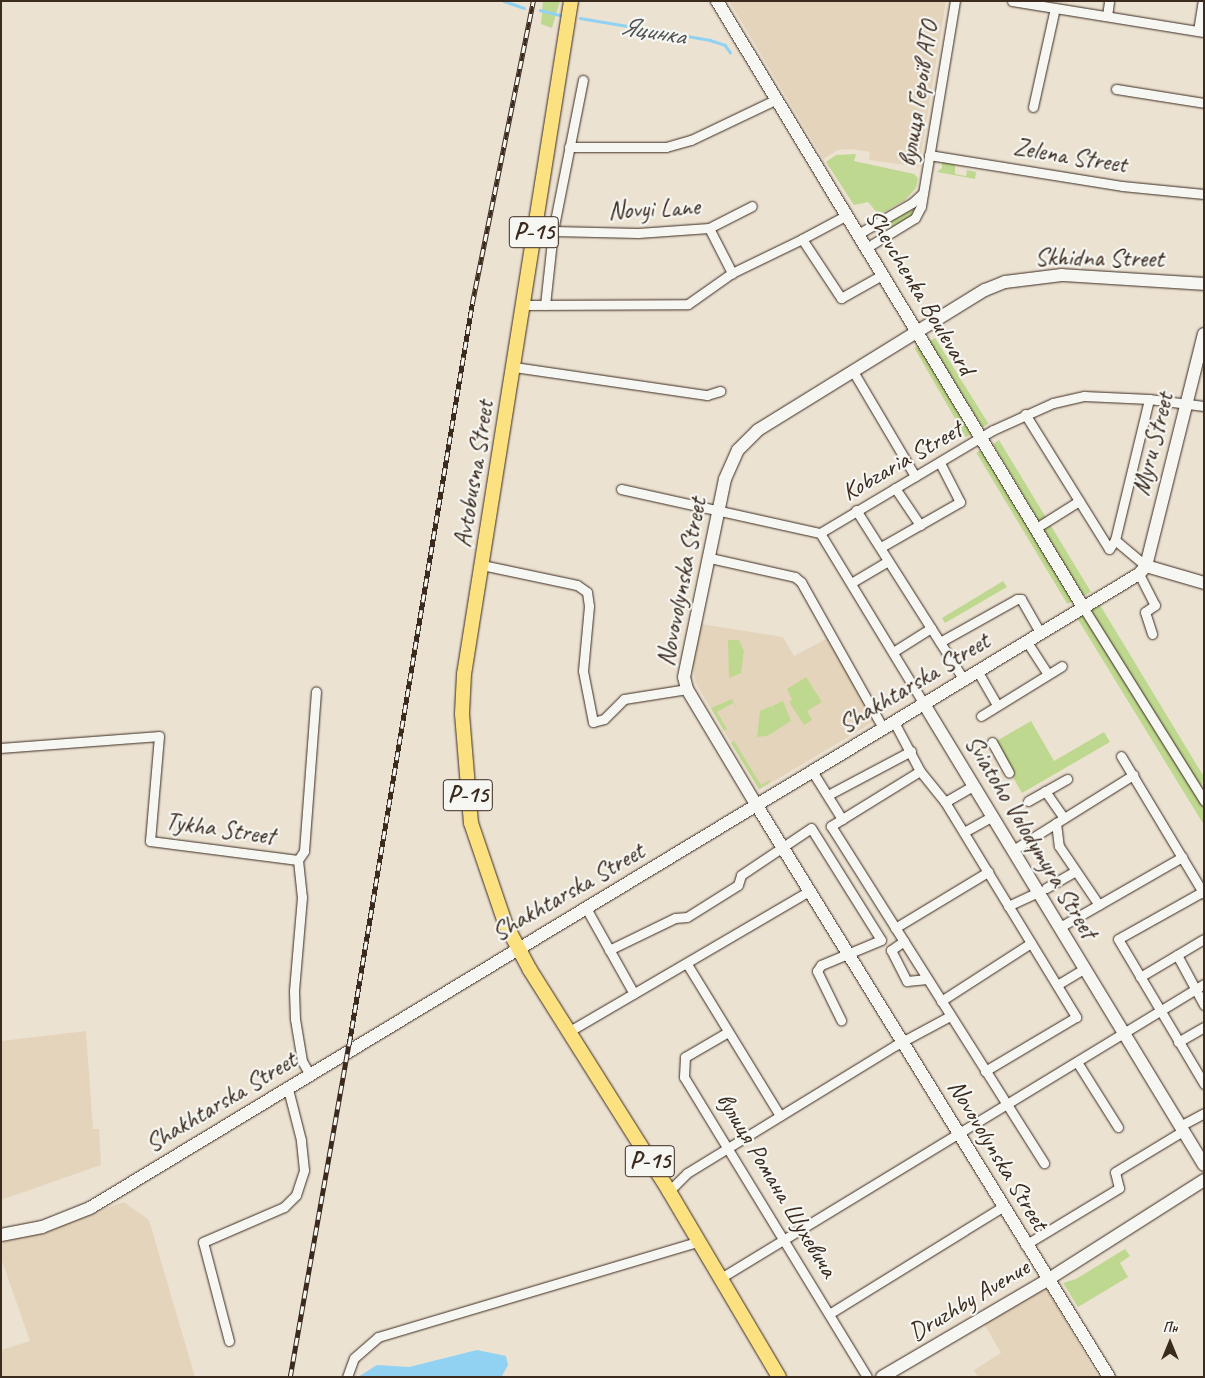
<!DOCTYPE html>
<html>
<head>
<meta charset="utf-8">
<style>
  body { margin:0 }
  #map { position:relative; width:1205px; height:1378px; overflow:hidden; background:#ece2d2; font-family:Caveat,sans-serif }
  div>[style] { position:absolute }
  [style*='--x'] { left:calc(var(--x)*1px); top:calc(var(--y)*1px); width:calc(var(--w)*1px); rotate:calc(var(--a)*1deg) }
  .built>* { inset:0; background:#e5d4bc }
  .green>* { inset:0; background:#bfd88f; transform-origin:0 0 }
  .water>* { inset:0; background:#91d2f2 }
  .stream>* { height:2.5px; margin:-1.25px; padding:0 1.25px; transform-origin:1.25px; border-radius:1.25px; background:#91d2f2 }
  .roads { filter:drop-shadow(0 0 1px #3b2a1e) drop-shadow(0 0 1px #3b2a1e) }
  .street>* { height:9px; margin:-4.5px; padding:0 4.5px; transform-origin:4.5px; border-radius:4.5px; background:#f6f6f2 }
  .secondary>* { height:12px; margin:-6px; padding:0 6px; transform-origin:6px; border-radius:6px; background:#f6f6f2 }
  .primary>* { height:14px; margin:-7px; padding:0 7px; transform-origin:7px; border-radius:7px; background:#fbe180 }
  .rail>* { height:4.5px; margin-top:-2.25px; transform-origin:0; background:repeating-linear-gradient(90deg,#f6f6f2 0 8px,#3b2a1e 0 16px); box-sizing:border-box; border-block:1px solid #3b2a1e }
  span { translate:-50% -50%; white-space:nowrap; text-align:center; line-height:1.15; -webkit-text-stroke:4.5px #f6f6f2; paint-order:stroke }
  .shield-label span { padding:1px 4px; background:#f6f6f2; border:1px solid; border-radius:4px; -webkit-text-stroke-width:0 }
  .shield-label { font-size:24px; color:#3b2a1e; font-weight:700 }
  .street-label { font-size:25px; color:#3b2a1e }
  .water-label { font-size:26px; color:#505453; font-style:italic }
  .frame { position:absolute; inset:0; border:2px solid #3b2a1e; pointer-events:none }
  .north { position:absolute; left:1145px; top:1318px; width:50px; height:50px; -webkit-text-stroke:4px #f6f6f2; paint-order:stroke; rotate:0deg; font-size:14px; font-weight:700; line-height:20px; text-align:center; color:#3b2a1e }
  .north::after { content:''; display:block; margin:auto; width:18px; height:22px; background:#3b2a1e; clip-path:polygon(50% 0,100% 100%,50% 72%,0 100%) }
</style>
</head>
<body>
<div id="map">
  <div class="built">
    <div style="clip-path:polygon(729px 1px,946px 1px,919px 167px,869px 160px,870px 152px,851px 149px,838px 150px,823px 159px)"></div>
    <div style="clip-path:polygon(701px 624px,783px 637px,794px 656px,828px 638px,875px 721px,759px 790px,695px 682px,692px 658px)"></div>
    <div style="clip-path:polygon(86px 1031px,93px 1129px,99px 1129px,101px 1165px,1px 1200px,1px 1041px)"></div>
    <div style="clip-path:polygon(124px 1202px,149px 1220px,195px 1377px,1px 1377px,1px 1350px,30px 1341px,1px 1258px,1px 1243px)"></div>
    <div style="clip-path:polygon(1046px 1287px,1098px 1377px,978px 1377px,974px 1370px,1001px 1353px,984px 1324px)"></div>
  </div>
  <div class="green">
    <div style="clip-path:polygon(543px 1px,560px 1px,552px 28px,541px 24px)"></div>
    <div style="clip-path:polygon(856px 154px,854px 161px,914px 174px,918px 178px,916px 188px,905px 200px,879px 215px,868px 202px,854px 205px,826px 162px,836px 155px)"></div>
    <div style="clip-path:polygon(942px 162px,955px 163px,955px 174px,966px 176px,967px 170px,976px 172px,975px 179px,937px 172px,942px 168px)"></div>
    <div style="clip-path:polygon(913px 209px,915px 215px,890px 231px,886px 223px)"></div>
    <div style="left:935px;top:338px;width:101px;height:7px;rotate:58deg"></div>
    <div style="left:923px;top:343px;width:103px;height:10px;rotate:60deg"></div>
    <div style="clip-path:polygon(999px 440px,1091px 592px,1083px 596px,993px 444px)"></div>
    <div style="left:984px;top:448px;width:177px;height:9px;rotate:59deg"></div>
    <div style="clip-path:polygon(1003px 581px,1007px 587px,945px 623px,942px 618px)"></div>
    <div style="clip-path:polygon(1100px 605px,1204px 777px,1201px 787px,1089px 611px)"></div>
    <div style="clip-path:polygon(1085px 613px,1204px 805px,1204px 825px,1077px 618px)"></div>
    <div style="clip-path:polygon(728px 640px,739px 640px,744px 651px,741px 673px,729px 678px)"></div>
    <div style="clip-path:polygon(806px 677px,822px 702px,807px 711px,812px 720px,804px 725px,789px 702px,792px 700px,787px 689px)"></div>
    <div style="clip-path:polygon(732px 699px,739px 714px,733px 703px,717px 712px,727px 729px,724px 731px,711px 708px)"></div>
    <div style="clip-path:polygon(783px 701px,791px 721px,767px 736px,757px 737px,760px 711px,771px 706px,775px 713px,772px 706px)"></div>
    <div style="clip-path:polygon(1031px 721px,1054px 761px,1104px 732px,1110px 742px,1022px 793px,993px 743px)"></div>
    <div style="clip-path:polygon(734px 741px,761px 785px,770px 780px,770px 782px,759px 789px,731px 743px)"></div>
    <div style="clip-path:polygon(1125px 1249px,1130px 1256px,1120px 1263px,1128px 1277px,1078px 1307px,1063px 1283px,1076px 1279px)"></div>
  </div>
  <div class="water">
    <div style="clip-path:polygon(477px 1350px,506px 1356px,508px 1365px,502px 1376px,358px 1377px,377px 1365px,409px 1367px)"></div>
  </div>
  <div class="stream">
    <div style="--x:504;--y:1;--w:21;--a:19"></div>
    <div style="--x:540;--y:10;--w:21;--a:14"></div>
    <div style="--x:580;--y:18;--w:132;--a:9.6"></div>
    <div style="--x:710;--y:40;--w:16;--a:18"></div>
    <div style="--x:725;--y:45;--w:9;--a:54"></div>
  </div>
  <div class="roads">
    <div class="street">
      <div style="--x:1012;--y:1;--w:194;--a:9.2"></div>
      <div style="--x:1107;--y:16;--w:15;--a:-82"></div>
      <div style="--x:1198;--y:31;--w:30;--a:-81"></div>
      <div style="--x:1116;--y:89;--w:89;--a:9"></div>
      <div style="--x:1033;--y:107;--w:101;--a:-77.5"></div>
      <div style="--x:569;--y:147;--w:97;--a:0"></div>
      <div style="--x:666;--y:147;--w:26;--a:-16"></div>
      <div style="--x:691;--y:140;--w:95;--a:-25.5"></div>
      <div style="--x:929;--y:155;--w:195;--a:9.1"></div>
      <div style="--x:1122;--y:186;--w:82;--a:5.6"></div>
      <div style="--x:709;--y:228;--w:51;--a:62.9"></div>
      <div style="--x:553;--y:231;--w:85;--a:1.3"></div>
      <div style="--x:638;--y:233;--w:71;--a:-4"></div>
      <div style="--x:709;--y:228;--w:48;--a:-27.1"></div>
      <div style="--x:858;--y:234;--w:62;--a:-29.9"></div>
      <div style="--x:912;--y:203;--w:15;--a:-42"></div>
      <div style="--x:802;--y:239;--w:51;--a:-28.1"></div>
      <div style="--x:866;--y:248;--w:57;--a:-31.5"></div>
      <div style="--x:915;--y:218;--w:13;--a:-63"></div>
      <div style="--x:921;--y:206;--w:208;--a:-80.6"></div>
      <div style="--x:524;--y:305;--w:164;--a:-0.3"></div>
      <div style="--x:688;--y:304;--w:54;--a:-35.2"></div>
      <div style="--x:732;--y:273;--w:78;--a:-25.9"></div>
      <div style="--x:802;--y:239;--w:71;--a:56.5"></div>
      <div style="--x:841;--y:298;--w:47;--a:-29.3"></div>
      <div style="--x:545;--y:305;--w:74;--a:-83.8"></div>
      <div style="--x:553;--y:231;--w:154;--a:-78.8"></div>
      <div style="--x:514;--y:367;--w:195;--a:8.3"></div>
      <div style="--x:707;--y:395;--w:14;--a:-17"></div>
      <div style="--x:854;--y:373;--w:120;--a:59.4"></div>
      <div style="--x:1025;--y:414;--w:159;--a:58.1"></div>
      <div style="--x:1109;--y:549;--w:11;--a:-56"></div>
      <div style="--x:1115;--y:540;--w:145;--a:-76.4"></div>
      <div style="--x:895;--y:488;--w:45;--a:56"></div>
      <div style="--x:621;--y:489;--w:204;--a:12.5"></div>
      <div style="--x:820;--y:533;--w:201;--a:-30.8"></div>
      <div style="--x:993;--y:430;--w:66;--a:-24.2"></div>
      <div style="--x:1053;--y:403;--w:32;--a:-13"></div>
      <div style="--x:1084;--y:396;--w:65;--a:2.6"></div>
      <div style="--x:1149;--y:399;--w:55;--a:7.3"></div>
      <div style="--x:856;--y:510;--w:201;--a:57.6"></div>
      <div style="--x:1036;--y:528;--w:51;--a:-32.1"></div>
      <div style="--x:820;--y:533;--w:200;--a:58.7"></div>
      <div style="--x:1115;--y:540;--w:40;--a:40"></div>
      <div style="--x:881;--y:547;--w:91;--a:-29.7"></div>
      <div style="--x:960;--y:502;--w:44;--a:-117.1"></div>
      <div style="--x:710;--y:558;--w:87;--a:12.6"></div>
      <div style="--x:795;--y:577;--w:8;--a:40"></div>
      <div style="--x:801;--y:582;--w:167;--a:60.7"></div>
      <div style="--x:482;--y:565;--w:97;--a:11.9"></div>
      <div style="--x:577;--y:585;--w:12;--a:35"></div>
      <div style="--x:587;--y:592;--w:14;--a:82"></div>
      <div style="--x:589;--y:606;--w:65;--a:95.3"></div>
      <div style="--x:583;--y:671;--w:52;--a:78.9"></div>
      <div style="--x:593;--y:722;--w:11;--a:-15"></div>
      <div style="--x:604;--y:719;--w:28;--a:-45"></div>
      <div style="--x:624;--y:699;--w:64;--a:-9"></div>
      <div style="--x:1139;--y:574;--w:35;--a:63"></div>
      <div style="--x:1155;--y:605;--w:12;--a:145"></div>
      <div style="--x:1145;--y:612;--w:23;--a:72"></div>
      <div style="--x:851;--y:583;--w:43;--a:-30.7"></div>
      <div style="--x:1083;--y:607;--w:229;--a:58"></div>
      <div style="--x:940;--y:642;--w:88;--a:-29.2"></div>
      <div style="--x:1017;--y:599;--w:4;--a:0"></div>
      <div style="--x:1021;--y:599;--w:40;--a:60.3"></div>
      <div style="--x:1027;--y:642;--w:38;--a:57"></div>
      <div style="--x:893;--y:652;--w:45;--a:-32.3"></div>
      <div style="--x:978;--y:672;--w:38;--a:60"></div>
      <div style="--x:981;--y:716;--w:95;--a:-31.7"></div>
      <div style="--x:894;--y:722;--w:55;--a:62"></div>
      <div style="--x:920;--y:771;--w:40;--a:51"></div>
      <div style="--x:945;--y:802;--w:252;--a:58.6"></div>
      <div style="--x:1076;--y:1017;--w:106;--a:149.3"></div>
      <div style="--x:992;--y:742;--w:35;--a:61"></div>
      <div style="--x:1;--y:748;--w:158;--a:-4.3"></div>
      <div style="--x:159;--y:736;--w:105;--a:94.9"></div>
      <div style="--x:150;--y:841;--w:149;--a:7.3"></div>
      <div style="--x:298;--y:860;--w:37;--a:84"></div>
      <div style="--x:302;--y:897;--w:94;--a:94.9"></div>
      <div style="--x:294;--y:991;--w:28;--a:88"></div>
      <div style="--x:295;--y:1019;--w:43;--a:80.5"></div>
      <div style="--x:302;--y:1061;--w:16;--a:60"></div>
      <div style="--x:1121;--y:756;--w:161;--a:59"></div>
      <div style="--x:812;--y:771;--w:57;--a:58"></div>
      <div style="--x:920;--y:771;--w:105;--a:148.3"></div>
      <div style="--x:831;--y:826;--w:399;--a:57.7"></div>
      <div style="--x:1045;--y:791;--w:33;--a:55"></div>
      <div style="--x:828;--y:795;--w:94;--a:-27.9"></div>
      <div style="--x:1028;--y:801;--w:45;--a:-29.4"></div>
      <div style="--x:945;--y:802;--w:34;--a:-30"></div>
      <div style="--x:1056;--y:823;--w:23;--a:83"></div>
      <div style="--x:1059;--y:846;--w:71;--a:55.9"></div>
      <div style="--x:964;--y:832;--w:33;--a:-29"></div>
      <div style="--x:1013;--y:850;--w:142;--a:-32"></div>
      <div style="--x:298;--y:860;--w:11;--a:-56"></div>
      <div style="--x:304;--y:851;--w:160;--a:-85.7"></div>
      <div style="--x:1046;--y:888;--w:34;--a:-30"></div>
      <div style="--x:1202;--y:892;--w:96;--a:150.8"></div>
      <div style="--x:1118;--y:939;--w:169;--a:59.3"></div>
      <div style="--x:1008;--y:906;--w:33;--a:-25"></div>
      <div style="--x:586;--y:908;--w:98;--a:60.8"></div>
      <div style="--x:1060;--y:927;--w:141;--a:-29.8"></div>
      <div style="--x:895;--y:928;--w:109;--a:-31.1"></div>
      <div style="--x:904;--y:941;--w:16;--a:145"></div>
      <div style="--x:891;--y:950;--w:35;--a:63"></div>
      <div style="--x:907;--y:981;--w:20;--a:-6"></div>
      <div style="--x:609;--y:950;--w:73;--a:-25.9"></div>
      <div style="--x:675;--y:918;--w:12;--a:-5"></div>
      <div style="--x:687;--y:917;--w:60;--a:-32.1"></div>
      <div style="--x:738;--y:885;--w:10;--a:-73"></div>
      <div style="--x:741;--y:875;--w:84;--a:-33.9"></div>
      <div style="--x:811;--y:828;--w:132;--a:58"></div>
      <div style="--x:881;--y:940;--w:65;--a:157.4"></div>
      <div style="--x:821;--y:965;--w:7;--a:124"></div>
      <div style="--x:817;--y:971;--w:55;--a:63.9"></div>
      <div style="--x:1177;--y:955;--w:57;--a:61.6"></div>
      <div style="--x:687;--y:964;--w:178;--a:58.5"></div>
      <div style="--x:1140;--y:977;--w:74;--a:-30.7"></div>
      <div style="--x:1057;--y:985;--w:33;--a:-31"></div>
      <div style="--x:941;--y:1001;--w:107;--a:-32.8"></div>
      <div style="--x:568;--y:1032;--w:279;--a:-30.3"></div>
      <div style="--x:728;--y:1032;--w:50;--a:149.8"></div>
      <div style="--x:685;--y:1057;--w:20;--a:93"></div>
      <div style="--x:684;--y:1077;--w:351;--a:58.6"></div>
      <div style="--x:1178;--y:1042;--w:30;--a:-30"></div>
      <div style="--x:1077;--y:1062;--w:77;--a:57.8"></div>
      <div style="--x:1180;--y:1126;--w:27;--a:-28"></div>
      <div style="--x:669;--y:1191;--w:25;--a:-45"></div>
      <div style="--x:687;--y:1173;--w:245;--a:-31.5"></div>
      <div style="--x:896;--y:1045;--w:61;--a:-28.2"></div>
      <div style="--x:1025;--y:1245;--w:110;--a:-31.2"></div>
      <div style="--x:1119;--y:1188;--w:16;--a:-104"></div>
      <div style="--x:1115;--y:1172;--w:79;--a:-31.1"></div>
      <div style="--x:719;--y:1279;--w:568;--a:-31.31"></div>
      <div style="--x:829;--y:1314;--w:203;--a:-31.7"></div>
      <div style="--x:229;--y:1341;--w:102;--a:-104.7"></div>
      <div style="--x:203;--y:1242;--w:88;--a:-23.4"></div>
      <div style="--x:284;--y:1207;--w:17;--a:-45"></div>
      <div style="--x:296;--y:1195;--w:26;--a:-72"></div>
      <div style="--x:304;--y:1170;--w:30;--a:-96"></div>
      <div style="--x:301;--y:1140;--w:53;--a:-104.3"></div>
      <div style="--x:347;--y:1377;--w:20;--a:-70"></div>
      <div style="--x:354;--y:1358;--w:32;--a:-41"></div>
      <div style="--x:378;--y:1337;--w:333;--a:-16.6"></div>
    </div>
    <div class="secondary">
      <div style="--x:717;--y:1;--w:708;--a:58.87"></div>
      <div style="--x:1146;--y:566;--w:60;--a:16.3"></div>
      <div style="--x:924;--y:704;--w:539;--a:58.73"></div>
      <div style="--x:1;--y:1235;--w:42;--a:-11"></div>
      <div style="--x:42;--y:1227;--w:52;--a:-21.6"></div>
      <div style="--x:90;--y:1208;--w:1226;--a:-31.15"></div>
      <div style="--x:1139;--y:574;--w:11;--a:-49"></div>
      <div style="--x:1146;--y:566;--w:239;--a:-76"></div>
      <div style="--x:882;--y:1377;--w:188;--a:-30.4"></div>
      <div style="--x:1044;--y:1282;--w:190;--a:-32.5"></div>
      <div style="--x:1109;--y:1377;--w:671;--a:-121.65"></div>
      <div style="--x:757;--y:806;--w:136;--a:-120.9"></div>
      <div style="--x:687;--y:689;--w:12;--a:-104"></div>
      <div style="--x:684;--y:677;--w:202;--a:-78.3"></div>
      <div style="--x:725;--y:479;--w:32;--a:-66"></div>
      <div style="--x:738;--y:450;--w:28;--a:-45"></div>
      <div style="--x:758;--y:430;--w:267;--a:-31.7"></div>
      <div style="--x:985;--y:290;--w:22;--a:-22"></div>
      <div style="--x:1005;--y:282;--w:57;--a:-7"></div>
      <div style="--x:1062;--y:275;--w:142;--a:3.6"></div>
    </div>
    <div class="primary">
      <div style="--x:571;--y:1;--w:681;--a:99.03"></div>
      <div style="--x:464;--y:674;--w:40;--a:92.9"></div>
      <div style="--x:462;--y:714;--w:109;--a:85.3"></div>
      <div style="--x:471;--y:823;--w:106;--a:71.2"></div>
      <div style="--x:505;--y:923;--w:53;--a:62"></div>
      <div style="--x:530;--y:970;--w:261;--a:57.8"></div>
      <div style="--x:669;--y:1191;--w:216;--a:59.4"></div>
    </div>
  </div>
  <div class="rail">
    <div style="--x:290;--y:1377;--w:338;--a:-80"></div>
    <div style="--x:349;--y:1044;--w:750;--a:-80.56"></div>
    <div style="--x:472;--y:304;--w:309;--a:-78.6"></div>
  </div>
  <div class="shield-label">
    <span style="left:534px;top:232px">Р-15</span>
    <span style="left:468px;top:795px">Р-15</span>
    <span style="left:650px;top:1161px">Р-15</span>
  </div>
  <div class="street-label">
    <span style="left:919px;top:94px;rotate:-81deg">вулиця Героїв АТО</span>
    <span style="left:1070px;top:156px;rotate:9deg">Zelena Street</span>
    <span style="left:654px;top:209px;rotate:-3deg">Novyi Lane</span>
    <span style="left:1099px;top:258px;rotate:1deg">Skhidna Street</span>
    <span style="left:920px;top:292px;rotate:59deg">Shevchenka Boulevard</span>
    <span style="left:1153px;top:444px;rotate:-76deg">Myru Street</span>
    <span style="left:902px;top:461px;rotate:-30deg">Kobzaria Street</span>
    <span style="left:474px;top:474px;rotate:-81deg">Avtobusna Street</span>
    <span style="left:682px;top:582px;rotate:-79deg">Novovolynska Street</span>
    <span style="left:914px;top:683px;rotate:-31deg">Shakhtarska Street</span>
    <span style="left:220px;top:829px;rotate:8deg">Tykha Street</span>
    <span style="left:1031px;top:837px;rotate:59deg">Sviatoho Volodymyra Street</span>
    <span style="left:568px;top:892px;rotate:-30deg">Shakhtarska Street</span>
    <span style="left:221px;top:1102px;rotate:-31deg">Shakhtarska Street</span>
    <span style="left:998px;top:1155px;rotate:59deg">Novovolynska Street</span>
    <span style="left:777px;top:1185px;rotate:59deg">вулиця Романа Шухевича</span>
    <span style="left:969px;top:1300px;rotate:-31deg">Druzhby Avenue</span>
  </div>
  <div class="water-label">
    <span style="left:653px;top:31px;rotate:10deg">Яцинка</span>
  </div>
  <div class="frame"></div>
  <div class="north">Пн</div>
</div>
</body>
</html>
